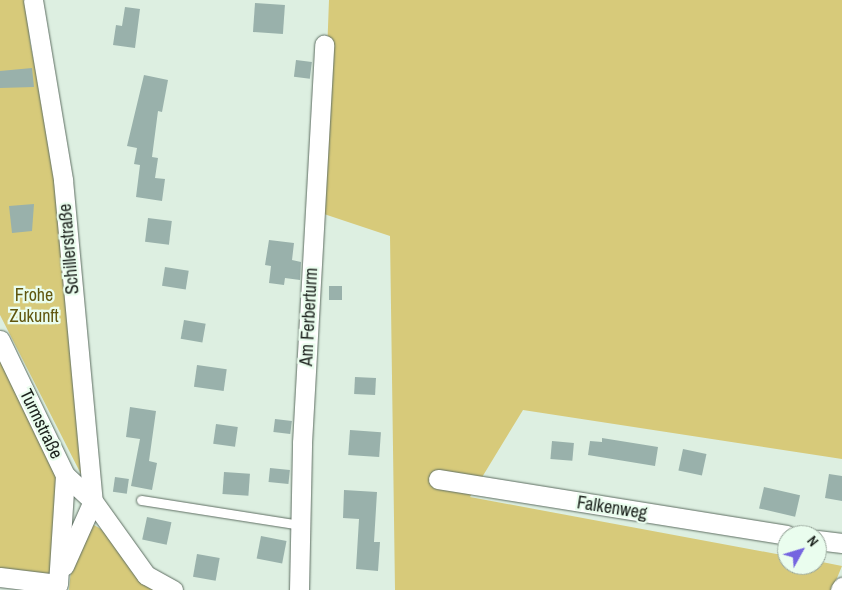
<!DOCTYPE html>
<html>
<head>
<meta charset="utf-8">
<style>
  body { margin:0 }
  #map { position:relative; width:842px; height:590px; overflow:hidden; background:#ddefe1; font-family:"Archivo Narrow",sans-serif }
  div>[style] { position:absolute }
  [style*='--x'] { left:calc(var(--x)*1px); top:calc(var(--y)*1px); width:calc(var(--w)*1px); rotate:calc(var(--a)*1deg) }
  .green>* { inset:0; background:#d7ca7a }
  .building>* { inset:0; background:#99b1ab; transform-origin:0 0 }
  .roads { filter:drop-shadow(0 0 1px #5e6e62) drop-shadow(0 0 1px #5e6e62) }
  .lane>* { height:9px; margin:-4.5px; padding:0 4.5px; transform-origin:4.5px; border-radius:4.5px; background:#fff }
  .street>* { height:19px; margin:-9.5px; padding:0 9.5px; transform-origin:9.5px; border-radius:9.5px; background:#fff }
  span { translate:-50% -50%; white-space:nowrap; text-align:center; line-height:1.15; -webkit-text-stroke:4.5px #eafdee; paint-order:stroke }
  .street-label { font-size:18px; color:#1d231e }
  .park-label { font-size:18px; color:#60560e }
  .north { position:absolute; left:777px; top:525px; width:50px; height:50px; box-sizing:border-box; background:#eafdee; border:1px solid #98a69b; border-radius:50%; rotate:51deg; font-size:14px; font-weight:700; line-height:20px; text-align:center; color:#1d231e }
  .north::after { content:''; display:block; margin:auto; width:18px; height:22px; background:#7565e0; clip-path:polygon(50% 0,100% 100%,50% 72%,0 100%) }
</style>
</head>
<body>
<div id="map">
  <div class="green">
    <div style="clip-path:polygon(0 0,27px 0,30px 42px,57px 179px,83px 478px,0 315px)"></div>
    <div style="clip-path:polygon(329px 0,842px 0,842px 459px,523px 410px,470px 497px,787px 556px,787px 565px,817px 565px,817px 561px,842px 566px,832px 590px,395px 590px,390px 236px,321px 213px)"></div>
    <div style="clip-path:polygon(0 359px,59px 476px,53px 579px,0 571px)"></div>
    <div style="clip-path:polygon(92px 524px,101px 529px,156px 590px,69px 590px,73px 550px)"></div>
  </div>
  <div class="building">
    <div style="left:255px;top:3px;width:30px;height:29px;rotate:4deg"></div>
    <div style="clip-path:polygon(125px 7px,140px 9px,135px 48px,113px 45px,116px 25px,122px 26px)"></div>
    <div style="left:296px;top:60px;width:16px;height:17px;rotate:7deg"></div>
    <div style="clip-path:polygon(32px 68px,34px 87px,0 88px,0 71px)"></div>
    <div style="clip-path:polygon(144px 75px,168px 80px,162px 112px,158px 111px,152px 157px,158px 158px,155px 178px,165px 179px,162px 201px,136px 197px,140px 165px,134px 164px,137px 148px,127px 146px)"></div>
    <div style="clip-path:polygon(34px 204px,32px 231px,12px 233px,9px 206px)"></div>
    <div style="left:148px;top:218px;width:24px;height:24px;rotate:7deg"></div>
    <div style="clip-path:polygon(269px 240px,294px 243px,292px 260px,301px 262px,300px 280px,285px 278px,284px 285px,269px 283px,271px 266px,265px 265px)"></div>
    <div style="left:165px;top:267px;width:24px;height:19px;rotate:9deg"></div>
    <div style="left:329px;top:286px;width:13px;height:14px"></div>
    <div style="left:184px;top:320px;width:22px;height:19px;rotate:10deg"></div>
    <div style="left:197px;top:365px;width:30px;height:22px;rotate:8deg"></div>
    <div style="left:355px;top:377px;width:21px;height:17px;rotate:3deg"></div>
    <div style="clip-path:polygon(130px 407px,156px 411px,149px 461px,157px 463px,152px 490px,131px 486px,140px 439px,126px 437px)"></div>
    <div style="left:275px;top:419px;width:17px;height:13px;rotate:7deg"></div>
    <div style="left:216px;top:424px;width:22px;height:20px;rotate:8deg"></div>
    <div style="left:350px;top:430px;width:31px;height:25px;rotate:4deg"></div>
    <div style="clip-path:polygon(602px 438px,658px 447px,655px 466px,588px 455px,590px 441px,602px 442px)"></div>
    <div style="left:552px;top:441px;width:22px;height:18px;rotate:5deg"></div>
    <div style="left:683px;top:449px;width:24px;height:22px;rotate:12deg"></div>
    <div style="left:270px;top:468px;width:20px;height:14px;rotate:6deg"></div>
    <div style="left:224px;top:472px;width:26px;height:22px;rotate:4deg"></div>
    <div style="clip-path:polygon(829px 474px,842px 476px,842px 501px,825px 498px)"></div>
    <div style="left:115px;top:477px;width:14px;height:15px;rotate:8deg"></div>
    <div style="left:764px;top:487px;width:37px;height:22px;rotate:13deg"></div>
    <div style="clip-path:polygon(344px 490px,377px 492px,374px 542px,380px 542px,378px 571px,356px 569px,359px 519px,343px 518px)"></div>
    <div style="left:147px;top:517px;width:25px;height:23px;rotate:12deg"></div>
    <div style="left:261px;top:536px;width:26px;height:23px;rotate:11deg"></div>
    <div style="left:197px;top:554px;width:23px;height:23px;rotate:10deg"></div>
  </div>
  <div class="roads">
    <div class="lane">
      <div style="--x:141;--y:500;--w:161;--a:8.9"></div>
    </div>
    <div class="street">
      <div style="--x:33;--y:0;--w:182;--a:80.5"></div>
      <div style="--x:63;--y:180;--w:322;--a:84.7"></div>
      <div style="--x:0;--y:340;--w:150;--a:64.3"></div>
      <div style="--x:65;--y:475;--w:38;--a:43"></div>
      <div style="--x:93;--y:501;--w:91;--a:54.4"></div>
      <div style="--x:146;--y:575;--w:31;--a:29"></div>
      <div style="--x:438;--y:479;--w:353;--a:9.1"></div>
      <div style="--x:817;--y:540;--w:25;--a:7"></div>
      <div style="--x:64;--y:566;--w:71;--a:-66"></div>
      <div style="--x:0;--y:577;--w:58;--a:6.9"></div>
      <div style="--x:58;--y:584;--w:109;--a:-86.3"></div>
      <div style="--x:299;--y:590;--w:147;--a:-88.8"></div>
      <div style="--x:302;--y:443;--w:399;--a:-86.8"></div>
      <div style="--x:840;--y:590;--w:4;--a:-56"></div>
    </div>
  </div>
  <div class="street-label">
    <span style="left:69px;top:249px;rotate:-95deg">Schillerstraße</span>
    <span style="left:309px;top:317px;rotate:-87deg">Am Ferberturm</span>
    <span style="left:41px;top:424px;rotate:64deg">Turmstraße</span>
    <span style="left:612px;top:508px;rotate:9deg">Falkenweg</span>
  </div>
  <div class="park-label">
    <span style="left:34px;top:306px">Frohe<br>Zukunft</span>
  </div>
  <div class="north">N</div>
</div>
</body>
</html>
